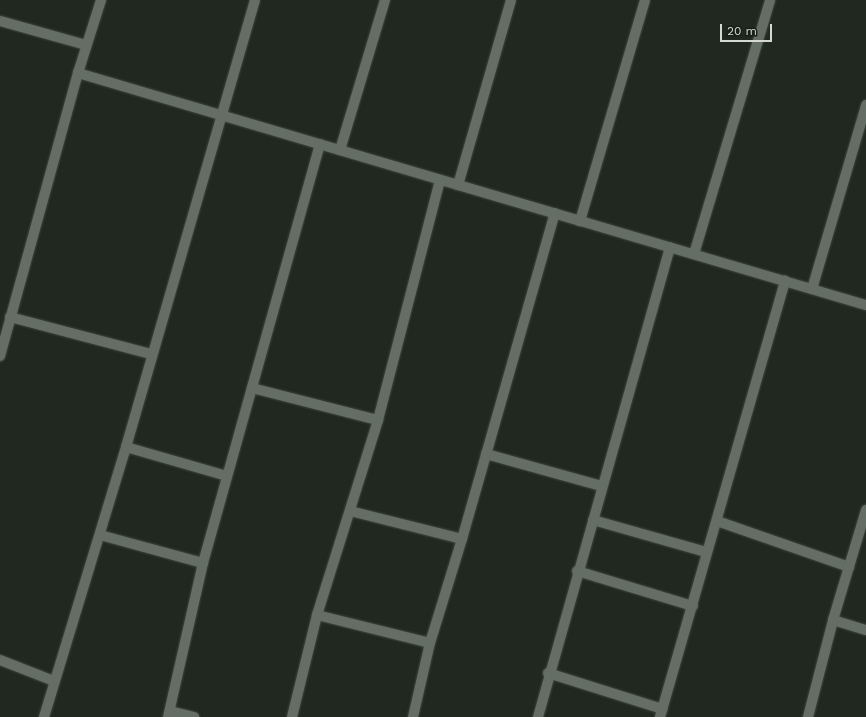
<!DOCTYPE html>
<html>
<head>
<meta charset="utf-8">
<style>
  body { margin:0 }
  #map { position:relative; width:866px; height:717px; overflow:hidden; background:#202820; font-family:"Work Sans",sans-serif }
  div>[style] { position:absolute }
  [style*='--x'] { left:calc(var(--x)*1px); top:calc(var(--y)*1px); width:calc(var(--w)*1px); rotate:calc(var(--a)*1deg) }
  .roads { filter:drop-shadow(0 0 1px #3f453f) drop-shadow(0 0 1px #3f453f) }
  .street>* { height:10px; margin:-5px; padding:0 5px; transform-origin:5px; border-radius:5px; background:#646e64 }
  span { translate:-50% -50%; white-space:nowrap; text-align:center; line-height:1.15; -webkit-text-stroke:4px #171f17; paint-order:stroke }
  .scale { position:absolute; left:720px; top:24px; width:52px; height:18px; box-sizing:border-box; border:2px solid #d4d9d4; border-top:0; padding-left:5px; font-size:12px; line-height:14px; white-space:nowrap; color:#d4d9d4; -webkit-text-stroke:3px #171f17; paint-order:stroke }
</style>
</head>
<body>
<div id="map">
  <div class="roads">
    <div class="street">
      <div style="--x:0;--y:21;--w:89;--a:15.6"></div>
      <div style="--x:78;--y:73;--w:821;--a:16.41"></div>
      <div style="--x:340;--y:150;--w:157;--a:-73.3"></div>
      <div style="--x:458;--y:185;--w:192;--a:-74"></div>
      <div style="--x:580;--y:221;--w:230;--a:-73.6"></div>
      <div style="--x:694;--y:254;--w:265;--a:-73.3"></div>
      <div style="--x:812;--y:289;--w:192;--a:-73.6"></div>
      <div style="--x:10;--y:317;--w:146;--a:14.7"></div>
      <div style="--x:0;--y:356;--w:294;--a:-74.6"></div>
      <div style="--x:78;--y:73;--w:77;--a:-72.5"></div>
      <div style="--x:252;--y:388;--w:130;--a:14.3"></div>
      <div style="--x:126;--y:447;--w:105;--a:16"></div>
      <div style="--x:486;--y:454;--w:119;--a:15.5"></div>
      <div style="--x:350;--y:511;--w:115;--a:14"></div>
      <div style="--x:593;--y:520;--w:117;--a:15.8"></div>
      <div style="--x:717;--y:521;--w:140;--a:19.2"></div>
      <div style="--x:100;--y:535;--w:107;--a:15.2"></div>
      <div style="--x:577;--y:571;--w:121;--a:16.8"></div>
      <div style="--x:317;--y:615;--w:116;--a:13.9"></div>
      <div style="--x:833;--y:620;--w:34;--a:17"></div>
      <div style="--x:0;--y:660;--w:58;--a:21.3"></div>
      <div style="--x:548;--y:673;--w:120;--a:17.5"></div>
      <div style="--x:170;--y:711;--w:25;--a:14"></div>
      <div style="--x:44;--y:717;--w:282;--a:-73.1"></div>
      <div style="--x:126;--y:447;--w:465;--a:-73.9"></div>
      <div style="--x:168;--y:717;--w:158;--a:-77.2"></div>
      <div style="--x:203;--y:563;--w:435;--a:-74.4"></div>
      <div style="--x:292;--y:717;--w:105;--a:-76.2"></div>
      <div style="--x:317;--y:615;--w:204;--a:-72.6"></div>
      <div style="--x:378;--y:420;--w:248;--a:-75.5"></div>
      <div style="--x:413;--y:717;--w:76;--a:-77.1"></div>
      <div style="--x:430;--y:643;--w:109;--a:-72.9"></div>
      <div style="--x:462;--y:539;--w:339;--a:-74.1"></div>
      <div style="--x:538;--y:717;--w:488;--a:-74.3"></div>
      <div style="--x:660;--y:717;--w:454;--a:-74"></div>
      <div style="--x:808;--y:717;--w:100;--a:-75.5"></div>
      <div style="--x:833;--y:620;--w:115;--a:-73.3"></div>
    </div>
  </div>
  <div class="scale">20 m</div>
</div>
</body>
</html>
